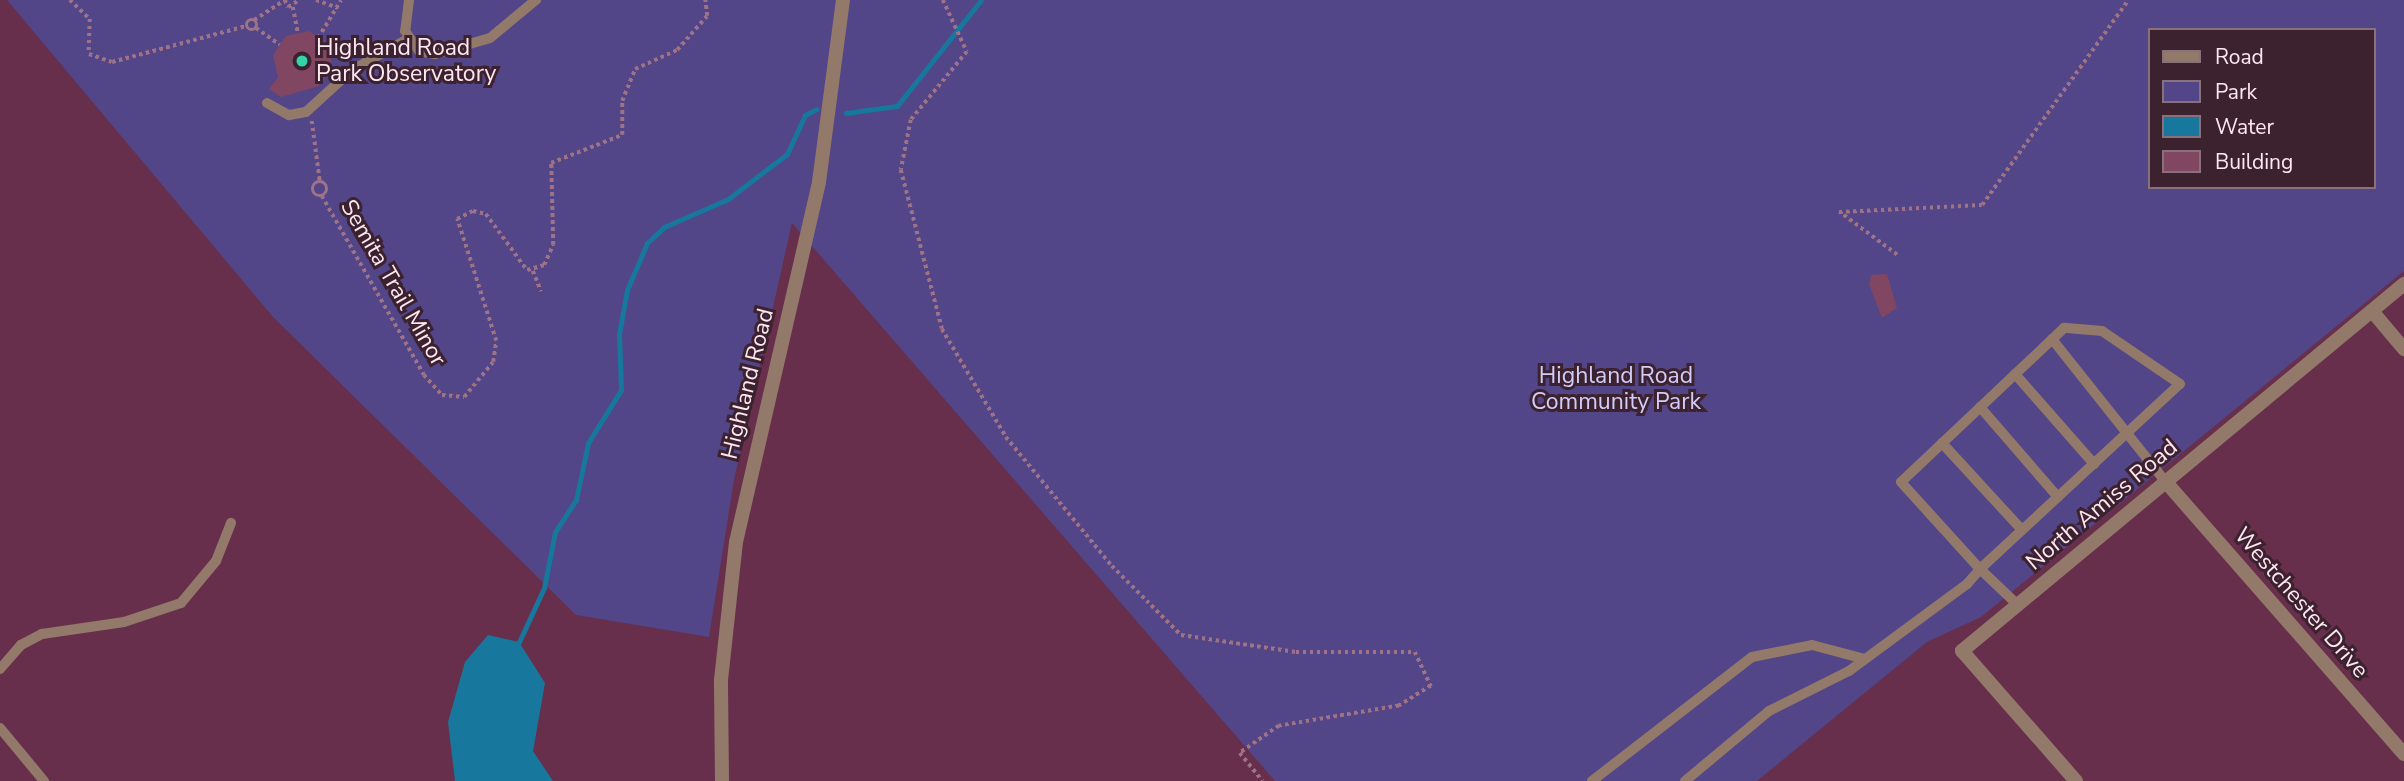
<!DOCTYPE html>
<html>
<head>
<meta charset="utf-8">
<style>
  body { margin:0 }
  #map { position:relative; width:2404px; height:781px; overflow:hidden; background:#672f4b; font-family:"Nunito Sans",sans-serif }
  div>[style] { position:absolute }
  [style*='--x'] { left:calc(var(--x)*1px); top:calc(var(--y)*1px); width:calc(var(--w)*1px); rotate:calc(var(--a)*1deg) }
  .green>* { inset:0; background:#524588 }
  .water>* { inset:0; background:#18779c }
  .stream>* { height:5px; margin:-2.5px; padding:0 2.5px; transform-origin:2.5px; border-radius:2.5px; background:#18779c }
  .building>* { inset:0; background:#804662 }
  .path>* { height:3.5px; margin-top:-1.75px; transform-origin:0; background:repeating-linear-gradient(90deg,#9e7287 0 3.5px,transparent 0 7px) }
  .path>.ring { margin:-1.75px; padding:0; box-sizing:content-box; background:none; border:3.5px solid #9e7287; border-radius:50% }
  .service>* { height:10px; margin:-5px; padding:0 5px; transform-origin:5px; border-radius:5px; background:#93796a }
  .minor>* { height:14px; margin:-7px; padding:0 7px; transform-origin:7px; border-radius:7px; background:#93796a }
  .tertiary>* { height:14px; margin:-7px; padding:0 7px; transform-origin:7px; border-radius:7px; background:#93796a }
  .dots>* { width:19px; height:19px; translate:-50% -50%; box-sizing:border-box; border:4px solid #3c222e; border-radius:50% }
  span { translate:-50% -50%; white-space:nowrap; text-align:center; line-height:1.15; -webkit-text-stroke:6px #3c222e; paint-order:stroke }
  .poi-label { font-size:23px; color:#fde7f1 }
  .left { translate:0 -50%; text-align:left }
  .street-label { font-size:23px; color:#fde7f1 }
  .park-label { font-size:23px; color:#d1ccf9 }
  .legend { position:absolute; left:2148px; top:28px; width:228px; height:161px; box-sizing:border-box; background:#3c222e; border:2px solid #89717c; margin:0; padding:9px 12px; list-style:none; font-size:21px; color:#fde7f1 }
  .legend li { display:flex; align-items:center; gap:14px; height:35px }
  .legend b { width:35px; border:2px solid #89717c }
</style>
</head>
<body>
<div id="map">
  <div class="green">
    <div style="clip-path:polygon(evenodd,7px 0,2404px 0,2404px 271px,1981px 617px,1927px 642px,1757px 781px,1275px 781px,792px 223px,734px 480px,709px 637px,576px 615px,273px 317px,7px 0,2150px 30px,2374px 30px,2374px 187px,2150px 187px,2150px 30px)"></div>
  </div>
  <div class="water">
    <div style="clip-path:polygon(488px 635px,519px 642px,545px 683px,533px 751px,553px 781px,455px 781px,448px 722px,465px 662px)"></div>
  </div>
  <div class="stream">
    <div style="--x:846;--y:113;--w:51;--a:-7.8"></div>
    <div style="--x:897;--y:106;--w:135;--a:-51.6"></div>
    <div style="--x:519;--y:642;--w:60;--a:-65.2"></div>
    <div style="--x:544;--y:588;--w:57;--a:-78.9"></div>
    <div style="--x:555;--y:532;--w:38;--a:-57"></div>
    <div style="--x:576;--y:500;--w:58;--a:-78.1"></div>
    <div style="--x:588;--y:443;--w:62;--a:-58.1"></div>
    <div style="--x:621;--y:390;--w:56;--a:-92"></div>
    <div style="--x:619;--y:334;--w:45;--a:-79.7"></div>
    <div style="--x:627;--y:290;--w:51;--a:-66.9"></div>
    <div style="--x:647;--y:243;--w:23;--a:-43"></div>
    <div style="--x:664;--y:227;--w:70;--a:-23.6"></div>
    <div style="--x:728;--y:199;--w:74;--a:-37.3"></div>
    <div style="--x:787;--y:154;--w:43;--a:-65.2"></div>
    <div style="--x:805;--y:115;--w:13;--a:-27"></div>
  </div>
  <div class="building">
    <div style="clip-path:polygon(309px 31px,328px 44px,332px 67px,319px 86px,281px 97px,269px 89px,278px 77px,273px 55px,286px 36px)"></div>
    <div style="clip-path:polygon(1887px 274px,1897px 308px,1882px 318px,1869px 284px,1871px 275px)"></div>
  </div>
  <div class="path">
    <div style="--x:70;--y:0;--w:28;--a:44"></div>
    <div style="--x:90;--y:19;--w:35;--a:92"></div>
    <div style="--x:89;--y:54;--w:24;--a:19"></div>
    <div style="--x:112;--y:62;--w:139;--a:-15"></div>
    <div style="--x:285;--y:0;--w:8;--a:67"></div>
    <div style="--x:288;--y:7;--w:13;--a:-32"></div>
    <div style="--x:316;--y:0;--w:23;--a:20"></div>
    <div style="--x:943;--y:0;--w:57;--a:65.2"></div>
    <div style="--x:967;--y:52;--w:88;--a:129.5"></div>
    <div style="--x:911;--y:120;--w:51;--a:101.3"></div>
    <div style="--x:901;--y:170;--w:164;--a:75.5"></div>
    <div style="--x:942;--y:329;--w:126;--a:59.3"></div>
    <div style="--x:1006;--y:437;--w:167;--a:50.6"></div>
    <div style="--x:1112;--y:566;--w:98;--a:45"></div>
    <div style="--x:1181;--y:635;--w:116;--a:8.4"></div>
    <div style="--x:1296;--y:652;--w:119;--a:0"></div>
    <div style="--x:1415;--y:652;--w:38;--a:65"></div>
    <div style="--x:1431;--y:686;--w:38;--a:148"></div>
    <div style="--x:1399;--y:706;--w:122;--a:170.5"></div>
    <div style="--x:1279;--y:726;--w:47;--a:145.3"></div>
    <div style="--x:1240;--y:753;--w:36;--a:51"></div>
    <div style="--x:293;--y:7;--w:26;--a:79"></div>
    <div class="ring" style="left:246.5px;top:19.5px;width:7.5px;height:7.5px"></div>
    <div style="--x:254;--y:20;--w:37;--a:-33"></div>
    <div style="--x:256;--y:28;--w:29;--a:35"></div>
    <div style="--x:318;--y:38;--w:44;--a:-58.8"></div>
    <div style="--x:312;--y:121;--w:62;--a:82.5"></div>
    <div class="ring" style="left:313px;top:182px;width:10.5px;height:10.5px"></div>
    <div style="--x:322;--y:196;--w:206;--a:60.3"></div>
    <div style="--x:424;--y:375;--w:27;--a:48"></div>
    <div style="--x:442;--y:395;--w:22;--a:5"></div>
    <div style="--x:464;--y:397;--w:45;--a:-50.4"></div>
    <div style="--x:493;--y:362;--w:21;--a:-82"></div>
    <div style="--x:496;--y:341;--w:128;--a:-107.7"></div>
    <div style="--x:457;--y:219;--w:18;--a:-27"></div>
    <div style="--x:473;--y:211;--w:13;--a:13"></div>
    <div style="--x:486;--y:214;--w:69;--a:53.8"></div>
    <div style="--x:527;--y:270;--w:18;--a:-16"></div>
    <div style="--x:544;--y:265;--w:22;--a:-66"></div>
    <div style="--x:553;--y:245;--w:82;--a:-91.4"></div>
    <div style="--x:551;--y:163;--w:76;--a:-21.5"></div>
    <div style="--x:622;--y:135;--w:34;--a:-90"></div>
    <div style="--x:622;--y:101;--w:35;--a:-68"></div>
    <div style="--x:635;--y:69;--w:46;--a:-24.3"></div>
    <div style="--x:677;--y:50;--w:45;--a:-48.6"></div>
    <div style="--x:707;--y:16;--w:16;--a:-97"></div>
    <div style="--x:1897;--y:255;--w:72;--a:-143.4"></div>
    <div style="--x:1839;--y:212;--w:143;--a:-2.8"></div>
    <div style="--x:1982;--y:205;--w:252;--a:-54.5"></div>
    <div style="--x:533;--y:271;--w:22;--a:68"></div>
  </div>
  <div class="service">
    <div style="--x:409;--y:0;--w:31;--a:97"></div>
    <div style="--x:405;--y:31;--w:24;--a:55"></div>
    <div style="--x:419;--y:51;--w:16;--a:11"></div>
    <div style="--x:435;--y:54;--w:57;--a:-16.2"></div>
    <div style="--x:490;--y:38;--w:60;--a:-39.6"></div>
    <div style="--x:267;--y:103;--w:25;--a:29"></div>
    <div style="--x:289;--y:115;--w:17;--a:-10"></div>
    <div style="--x:306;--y:112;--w:62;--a:-42.4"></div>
    <div style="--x:352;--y:70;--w:64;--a:-29"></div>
    <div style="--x:2052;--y:339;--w:181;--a:51.5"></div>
    <div style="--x:2015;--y:374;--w:120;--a:48.7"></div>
    <div style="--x:1980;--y:407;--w:119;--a:49.1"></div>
    <div style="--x:1942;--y:443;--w:118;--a:47.4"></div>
    <div style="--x:0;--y:669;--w:32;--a:-49"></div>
    <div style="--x:21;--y:645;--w:24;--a:-28"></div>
    <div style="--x:42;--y:634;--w:83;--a:-8.3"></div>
    <div style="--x:124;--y:622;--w:60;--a:-18.4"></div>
    <div style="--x:181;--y:603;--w:55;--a:-50.2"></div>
    <div style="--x:216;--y:561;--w:41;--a:-68.5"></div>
    <div style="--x:0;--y:728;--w:69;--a:50.3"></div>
    <div style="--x:1592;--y:781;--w:202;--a:-37.8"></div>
    <div style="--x:1752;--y:657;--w:61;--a:-11.3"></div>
    <div style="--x:1812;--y:645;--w:55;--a:14.8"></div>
    <div style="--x:1685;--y:781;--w:109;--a:-39.8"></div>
    <div style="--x:1769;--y:711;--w:89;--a:-26.6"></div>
    <div style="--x:1849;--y:671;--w:147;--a:-36.4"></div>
    <div style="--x:1967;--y:584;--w:20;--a:-49"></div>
    <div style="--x:1980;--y:569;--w:272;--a:-42.8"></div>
    <div style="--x:2180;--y:384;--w:94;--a:-145.8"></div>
    <div style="--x:2102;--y:331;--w:38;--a:-175"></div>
    <div style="--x:2064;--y:328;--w:224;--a:136.6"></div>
    <div style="--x:1901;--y:482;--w:118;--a:47.8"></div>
    <div style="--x:1980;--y:569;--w:52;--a:43.5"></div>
  </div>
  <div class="minor">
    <div style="--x:2372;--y:311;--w:50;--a:49.9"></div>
    <div style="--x:2165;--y:481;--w:363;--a:48.8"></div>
    <div style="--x:2076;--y:781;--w:173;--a:-131.2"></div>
    <div style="--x:1962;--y:651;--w:575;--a:-39.7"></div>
  </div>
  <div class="tertiary">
    <div style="--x:722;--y:781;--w:101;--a:-90.6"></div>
    <div style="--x:721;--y:680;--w:139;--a:-83.8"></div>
    <div style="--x:736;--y:542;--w:369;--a:-77"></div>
    <div style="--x:819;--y:182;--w:184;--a:-82.5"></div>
  </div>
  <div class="dots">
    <div style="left:302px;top:61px;background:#30d4aa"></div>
  </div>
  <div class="poi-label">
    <span class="left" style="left:316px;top:61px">Highland Road<br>Park Observatory</span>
  </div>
  <div class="street-label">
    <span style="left:393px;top:283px;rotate:60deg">Semita Trail Minor</span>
    <span style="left:748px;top:384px;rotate:-76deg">Highland Road</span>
    <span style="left:2102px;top:505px;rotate:-40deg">North Amiss Road</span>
    <span style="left:2301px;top:603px;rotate:49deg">Westchester Drive</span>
  </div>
  <div class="park-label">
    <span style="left:1616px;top:389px">Highland Road<br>Community Park</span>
  </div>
  <ul class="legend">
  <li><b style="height:9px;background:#93796a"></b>Road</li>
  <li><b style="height:19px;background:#524588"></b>Park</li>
  <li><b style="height:19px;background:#18779c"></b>Water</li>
  <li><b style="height:19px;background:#804662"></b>Building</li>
  </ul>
</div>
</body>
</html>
